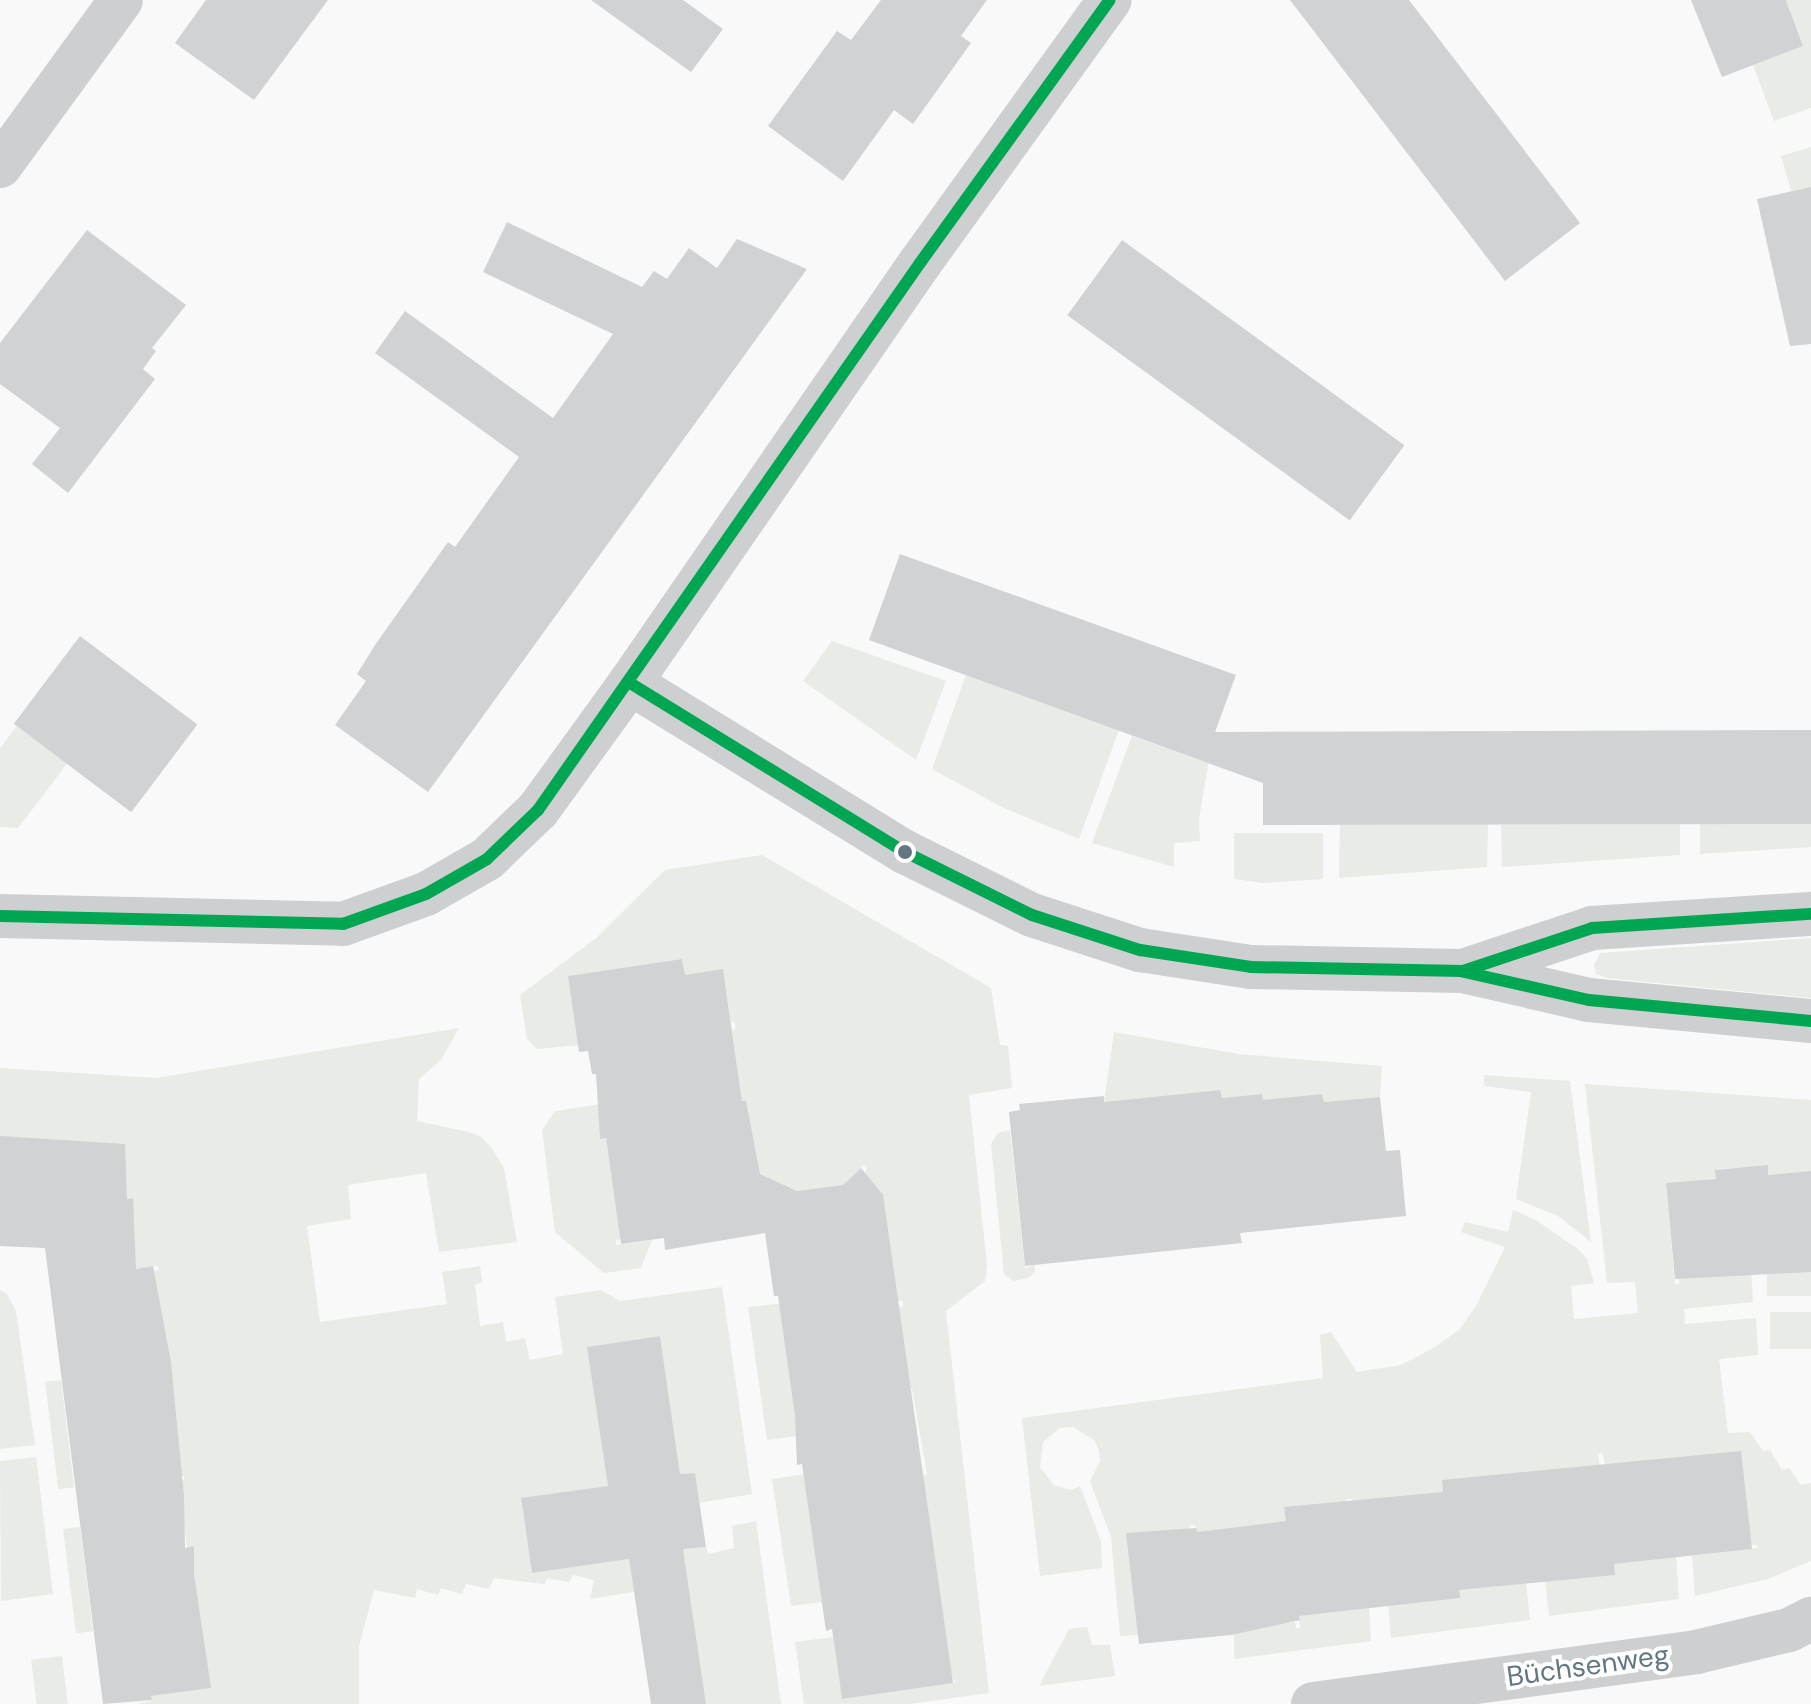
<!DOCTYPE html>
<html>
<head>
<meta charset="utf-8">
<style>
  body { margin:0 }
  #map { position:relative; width:1811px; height:1704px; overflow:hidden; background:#f9f9f9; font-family:"DM Sans",sans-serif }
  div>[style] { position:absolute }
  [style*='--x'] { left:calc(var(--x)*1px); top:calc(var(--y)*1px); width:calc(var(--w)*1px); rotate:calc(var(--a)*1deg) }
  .green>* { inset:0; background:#e8ebe6; transform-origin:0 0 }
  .building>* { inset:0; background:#d0d2d3; transform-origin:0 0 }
  .minor>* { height:44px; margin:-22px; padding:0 22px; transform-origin:22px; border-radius:22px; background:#cecfd0 }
  .bus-1>* { height:12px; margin:-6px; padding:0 6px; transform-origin:6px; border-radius:6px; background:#00a651 }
  .dots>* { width:22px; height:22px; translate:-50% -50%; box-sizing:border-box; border:4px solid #fff; border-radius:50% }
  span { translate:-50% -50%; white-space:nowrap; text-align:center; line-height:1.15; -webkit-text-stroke:8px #fff; paint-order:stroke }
  .street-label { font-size:28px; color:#657683 }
</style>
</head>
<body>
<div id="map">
  <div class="green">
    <div style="clip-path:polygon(1786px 0,1811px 0,1811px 108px,1774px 121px,1753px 65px,1803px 46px)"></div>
    <div style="clip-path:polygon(1811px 147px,1811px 187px,1791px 191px,1781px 156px)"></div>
    <div style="clip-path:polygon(832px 641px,946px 681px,916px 760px,803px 681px)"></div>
    <div style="clip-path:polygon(966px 675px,1119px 730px,1079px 839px,1004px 808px,932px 769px)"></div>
    <div style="clip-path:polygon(17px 726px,67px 764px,18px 828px,0 827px,0 748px)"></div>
    <div style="clip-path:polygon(1132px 736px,1204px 762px,1210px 753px,1199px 819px,1200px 841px,1174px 843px,1174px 867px,1092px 843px)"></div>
    <div style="clip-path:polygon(1488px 824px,1487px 867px,1339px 878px,1340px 825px)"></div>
    <div style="clip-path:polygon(1680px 824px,1680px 855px,1502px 867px,1501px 825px)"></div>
    <div style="clip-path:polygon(1700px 824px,1811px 824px,1811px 847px,1700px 854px)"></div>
    <div style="clip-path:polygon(1234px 833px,1323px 833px,1323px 879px,1263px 883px,1234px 879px)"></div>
    <div style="clip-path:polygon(762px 855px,991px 988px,1000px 1045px,1008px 1046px,1012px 1088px,969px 1095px,987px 1265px,985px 1281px,946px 1311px,989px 1693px,909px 1704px,804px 1704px,795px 1642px,833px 1637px,842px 1699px,957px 1682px,952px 1679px,914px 1476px,927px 1474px,912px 1388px,901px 1390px,890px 1309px,903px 1306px,903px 1301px,898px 1301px,865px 1173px,867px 1168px,864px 1165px,843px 1185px,756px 1196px,747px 1105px,742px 1101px,732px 1030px,736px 1028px,734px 1022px,731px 1022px,723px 970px,685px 975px,682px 959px,569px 976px,578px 1045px,537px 1049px,527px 1039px,520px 995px,595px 939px,665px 870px)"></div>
    <div style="clip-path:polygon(1811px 938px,1811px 998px,1607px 978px,1596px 974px,1594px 965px,1600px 953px)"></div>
    <div style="clip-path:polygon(459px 1028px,441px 1060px,419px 1079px,417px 1121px,469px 1132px,481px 1137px,491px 1147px,504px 1168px,517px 1242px,439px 1252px,426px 1173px,348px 1185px,351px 1219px,307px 1226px,320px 1322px,447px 1304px,442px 1272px,480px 1266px,482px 1282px,475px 1285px,480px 1326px,503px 1322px,506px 1342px,525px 1338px,530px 1360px,563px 1354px,555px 1297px,601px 1290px,620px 1301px,722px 1287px,752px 1494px,699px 1503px,695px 1473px,680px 1474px,660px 1336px,588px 1347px,608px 1486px,521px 1499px,532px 1573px,629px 1559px,634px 1592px,590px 1599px,594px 1580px,573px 1575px,569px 1582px,547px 1578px,545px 1584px,494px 1578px,489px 1589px,466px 1584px,462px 1594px,441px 1588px,438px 1595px,417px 1589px,415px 1598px,374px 1590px,359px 1646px,359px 1704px,136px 1704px,151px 1701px,151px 1696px,209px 1688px,201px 1621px,200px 1615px,195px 1615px,188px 1552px,194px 1547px,187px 1547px,178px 1481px,184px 1480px,184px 1476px,177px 1476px,176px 1411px,167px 1339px,152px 1271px,159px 1270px,158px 1266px,134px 1269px,132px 1198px,125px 1199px,0 1136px,0 1068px,156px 1078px)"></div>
    <div style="clip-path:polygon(1114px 1032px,1238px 1054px,1382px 1066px,1380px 1097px,1324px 1102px,1322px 1094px,1263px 1100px,1262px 1094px,1222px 1098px,1220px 1090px,1104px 1102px)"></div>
    <div style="clip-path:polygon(1484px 1075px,1570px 1081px,1591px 1242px,1558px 1216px,1516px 1199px,1531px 1092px,1484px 1086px)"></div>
    <div style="clip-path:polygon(1585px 1084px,1811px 1100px,1811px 1171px,1768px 1175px,1768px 1166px,1718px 1169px,1716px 1179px,1666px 1184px,1675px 1284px,1679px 1284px,1679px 1278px,1751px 1272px,1753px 1302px,1684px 1309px,1685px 1324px,1756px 1318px,1758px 1355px,1719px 1359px,1728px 1433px,1750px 1432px,1763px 1451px,1770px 1450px,1782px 1470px,1789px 1468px,1801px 1485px,1811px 1483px,1811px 1561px,1768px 1579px,1695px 1596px,1692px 1556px,1758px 1548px,1757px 1545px,1751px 1545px,1605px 1467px,1603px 1453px,1598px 1454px,1600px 1469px,1513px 1480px,1512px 1473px,1507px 1473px,1507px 1481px,1442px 1480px,1444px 1497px,1353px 1507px,1352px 1499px,1347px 1499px,1348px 1507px,1285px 1507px,1286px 1521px,1197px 1532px,1195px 1525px,1190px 1526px,1138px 1635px,1120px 1636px,1111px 1537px,1090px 1481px,1100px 1461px,1099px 1450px,1094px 1440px,1073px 1427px,1060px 1428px,1043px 1442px,1040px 1467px,1054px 1485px,1071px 1490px,1080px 1486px,1101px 1541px,1102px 1568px,1040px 1576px,1022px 1418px,1323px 1378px,1320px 1335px,1331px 1332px,1357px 1372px,1401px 1365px,1432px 1349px,1460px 1329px,1476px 1306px,1505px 1247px,1461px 1232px,1465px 1222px,1508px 1232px,1513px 1210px,1537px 1221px,1578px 1249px,1587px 1259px,1594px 1283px,1571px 1286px,1574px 1319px,1638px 1313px,1635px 1282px,1607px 1283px)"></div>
    <div style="clip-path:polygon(601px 1104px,600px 1138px,606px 1139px,621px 1239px,616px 1240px,616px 1245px,652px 1240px,641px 1268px,604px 1273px,555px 1232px,542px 1130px,555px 1111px)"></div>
    <div style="clip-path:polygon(1010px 1130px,1025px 1269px,1034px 1265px,1035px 1272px,1028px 1278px,1013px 1281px,1004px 1274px,991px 1144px,998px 1133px)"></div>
    <div style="left:1811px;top:1272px;width:24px;height:44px;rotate:90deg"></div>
    <div style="clip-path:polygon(0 1290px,7px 1294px,16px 1311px,35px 1445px,0 1449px)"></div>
    <div style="clip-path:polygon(788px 1303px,788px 1365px,798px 1436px,767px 1440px,748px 1307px)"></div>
    <div style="left:1811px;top:1312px;width:37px;height:41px;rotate:90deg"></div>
    <div style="left:61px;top:1380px;width:108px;height:16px;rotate:83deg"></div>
    <div style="clip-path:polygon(36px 1457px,53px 1594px,1px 1601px,0 1461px)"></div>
    <div style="clip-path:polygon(811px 1473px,822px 1602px,791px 1606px,772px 1479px)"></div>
    <div style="clip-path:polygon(756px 1521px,781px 1704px,706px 1704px,683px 1549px,706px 1547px,708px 1554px,734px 1548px,732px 1526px)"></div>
    <div style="left:80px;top:1527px;width:105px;height:17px;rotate:83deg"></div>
    <div style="clip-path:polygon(1676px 1557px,1679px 1599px,1549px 1616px,1545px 1580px,1615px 1575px,1614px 1564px)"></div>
    <div style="clip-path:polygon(1526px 1583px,1530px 1620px,1391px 1638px,1388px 1602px,1455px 1595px,1455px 1599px,1459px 1599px,1459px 1590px)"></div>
    <div style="clip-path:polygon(1369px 1608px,1371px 1641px,1234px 1659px,1234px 1629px,1295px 1622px,1296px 1628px,1300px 1628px,1299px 1616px)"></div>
    <div style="clip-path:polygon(1087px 1627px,1092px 1645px,1110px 1645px,1115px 1676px,1039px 1686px,1069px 1629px)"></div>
    <div style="left:62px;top:1656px;width:48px;height:31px;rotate:83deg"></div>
  </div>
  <div class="building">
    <div style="clip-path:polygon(206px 0,328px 0,254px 100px,175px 43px)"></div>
    <div style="clip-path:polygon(591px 0,683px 0,723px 29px,691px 72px)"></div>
    <div style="clip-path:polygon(881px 0,987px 0,961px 36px,971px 43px,913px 124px,894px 110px,843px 181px,768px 126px,837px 31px,851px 40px)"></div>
    <div style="clip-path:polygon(1290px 0,1409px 0,1580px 223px,1505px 281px)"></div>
    <div style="clip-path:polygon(1691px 0,1786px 0,1803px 46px,1722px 77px)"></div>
    <div style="clip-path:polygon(1811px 187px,1811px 344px,1790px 346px,1757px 199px)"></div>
    <div style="clip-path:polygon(507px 222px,642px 287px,654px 271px,667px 279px,689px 248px,717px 268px,737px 239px,807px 269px,428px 792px,335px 725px,366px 681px,357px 674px,375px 645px,448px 542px,455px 547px,519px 457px,375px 353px,405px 311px,553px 418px,613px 334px,483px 272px)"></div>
    <div style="clip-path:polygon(87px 230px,186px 305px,152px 348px,156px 351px,143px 369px,155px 379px,68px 493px,32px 464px,60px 428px,0 384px,0 343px)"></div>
    <div style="left:1122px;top:240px;width:349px;height:93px;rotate:36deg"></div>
    <div style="clip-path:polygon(900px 554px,1236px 675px,1215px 732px,1811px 730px,1811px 824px,1263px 825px,1263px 783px,869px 640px)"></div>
    <div style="left:80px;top:636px;width:147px;height:110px;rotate:37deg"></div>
    <div style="clip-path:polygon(682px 959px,685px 975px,723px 969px,742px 1101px,746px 1101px,760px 1174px,797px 1191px,843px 1185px,861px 1168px,883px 1195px,953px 1683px,842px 1699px,832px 1629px,826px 1631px,802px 1464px,797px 1465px,795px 1416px,778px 1296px,774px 1296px,765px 1233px,665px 1250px,664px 1238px,621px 1244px,606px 1138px,600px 1139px,596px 1074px,592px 1074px,588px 1051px,579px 1052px,568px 976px)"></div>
    <div style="clip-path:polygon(1220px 1090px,1222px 1098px,1262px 1094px,1263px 1100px,1322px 1094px,1324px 1102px,1380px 1097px,1386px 1151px,1400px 1150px,1406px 1216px,1240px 1233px,1242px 1243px,1025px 1266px,1009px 1112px,1020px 1110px,1019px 1104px,1104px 1096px,1104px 1102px)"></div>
    <div style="clip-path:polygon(0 1136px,125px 1144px,127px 1199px,133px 1198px,136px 1269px,153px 1266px,171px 1362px,184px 1496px,185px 1548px,194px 1546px,194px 1574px,211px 1688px,151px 1696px,152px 1700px,103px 1704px,45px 1248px,0 1246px)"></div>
    <div style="clip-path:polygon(1768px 1165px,1768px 1175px,1811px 1171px,1811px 1272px,1675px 1279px,1666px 1183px,1716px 1179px,1715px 1170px)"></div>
    <div style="clip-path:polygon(660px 1336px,680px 1474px,695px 1473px,706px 1547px,683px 1549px,706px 1704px,651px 1704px,629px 1559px,532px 1573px,521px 1498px,608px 1486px,587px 1347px)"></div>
    <div style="clip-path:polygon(1741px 1451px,1752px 1549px,1614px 1564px,1615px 1575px,1459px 1590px,1460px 1598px,1299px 1616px,1300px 1620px,1231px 1635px,1139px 1644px,1126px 1533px,1196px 1528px,1197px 1532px,1286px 1521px,1284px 1507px,1443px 1492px,1442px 1480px)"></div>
  </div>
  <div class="minor">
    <div style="--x:0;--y:166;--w:205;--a:-53.9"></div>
    <div style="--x:630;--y:683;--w:323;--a:31.6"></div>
    <div style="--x:905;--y:852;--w:142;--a:26.4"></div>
    <div style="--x:1032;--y:915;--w:114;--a:18"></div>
    <div style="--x:1140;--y:950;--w:112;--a:8.7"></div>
    <div style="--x:1251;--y:967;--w:212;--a:1.1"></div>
    <div style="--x:1463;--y:971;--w:129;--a:13"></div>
    <div style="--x:1589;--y:1000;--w:223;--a:5.4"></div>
    <div style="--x:0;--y:916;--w:343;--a:1.3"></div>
    <div style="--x:343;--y:924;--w:88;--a:-19.9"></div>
    <div style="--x:426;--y:894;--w:70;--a:-29.8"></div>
    <div style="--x:487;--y:859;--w:71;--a:-43.9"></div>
    <div style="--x:538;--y:810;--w:157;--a:-54.1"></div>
    <div style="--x:630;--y:683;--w:510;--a:-55.38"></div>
    <div style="--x:920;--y:263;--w:324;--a:-54.2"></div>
    <div style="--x:1463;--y:971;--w:136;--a:-18.4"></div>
    <div style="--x:1592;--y:928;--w:219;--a:-3.7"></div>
    <div style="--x:1313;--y:1704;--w:387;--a:-7.7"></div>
    <div style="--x:1696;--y:1652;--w:96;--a:-13.3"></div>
    <div style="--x:1789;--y:1630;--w:25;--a:-27"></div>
  </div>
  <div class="bus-1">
    <div style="--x:630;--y:683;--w:323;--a:31.6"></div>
    <div style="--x:905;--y:852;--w:142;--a:26.4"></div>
    <div style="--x:1032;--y:915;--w:114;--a:18"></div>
    <div style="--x:1140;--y:950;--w:112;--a:8.7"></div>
    <div style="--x:1251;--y:967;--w:212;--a:1.1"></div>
    <div style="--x:1463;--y:971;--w:136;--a:-18.4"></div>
    <div style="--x:1592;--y:928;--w:219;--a:-3.7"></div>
    <div style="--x:0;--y:916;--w:343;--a:1.3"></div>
    <div style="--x:343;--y:924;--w:88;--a:-19.9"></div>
    <div style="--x:426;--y:894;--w:70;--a:-29.8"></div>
    <div style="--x:487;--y:859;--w:71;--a:-43.9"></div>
    <div style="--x:538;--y:810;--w:667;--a:-55.07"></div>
    <div style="--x:920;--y:263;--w:324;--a:-54.2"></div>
    <div style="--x:1460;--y:971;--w:132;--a:12.7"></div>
    <div style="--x:1589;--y:1000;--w:223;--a:5.4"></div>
  </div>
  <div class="dots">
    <div style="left:905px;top:852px;background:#657683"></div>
  </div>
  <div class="street-label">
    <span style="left:1588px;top:1666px;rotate:-8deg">Büchsenweg</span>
  </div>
</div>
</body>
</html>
